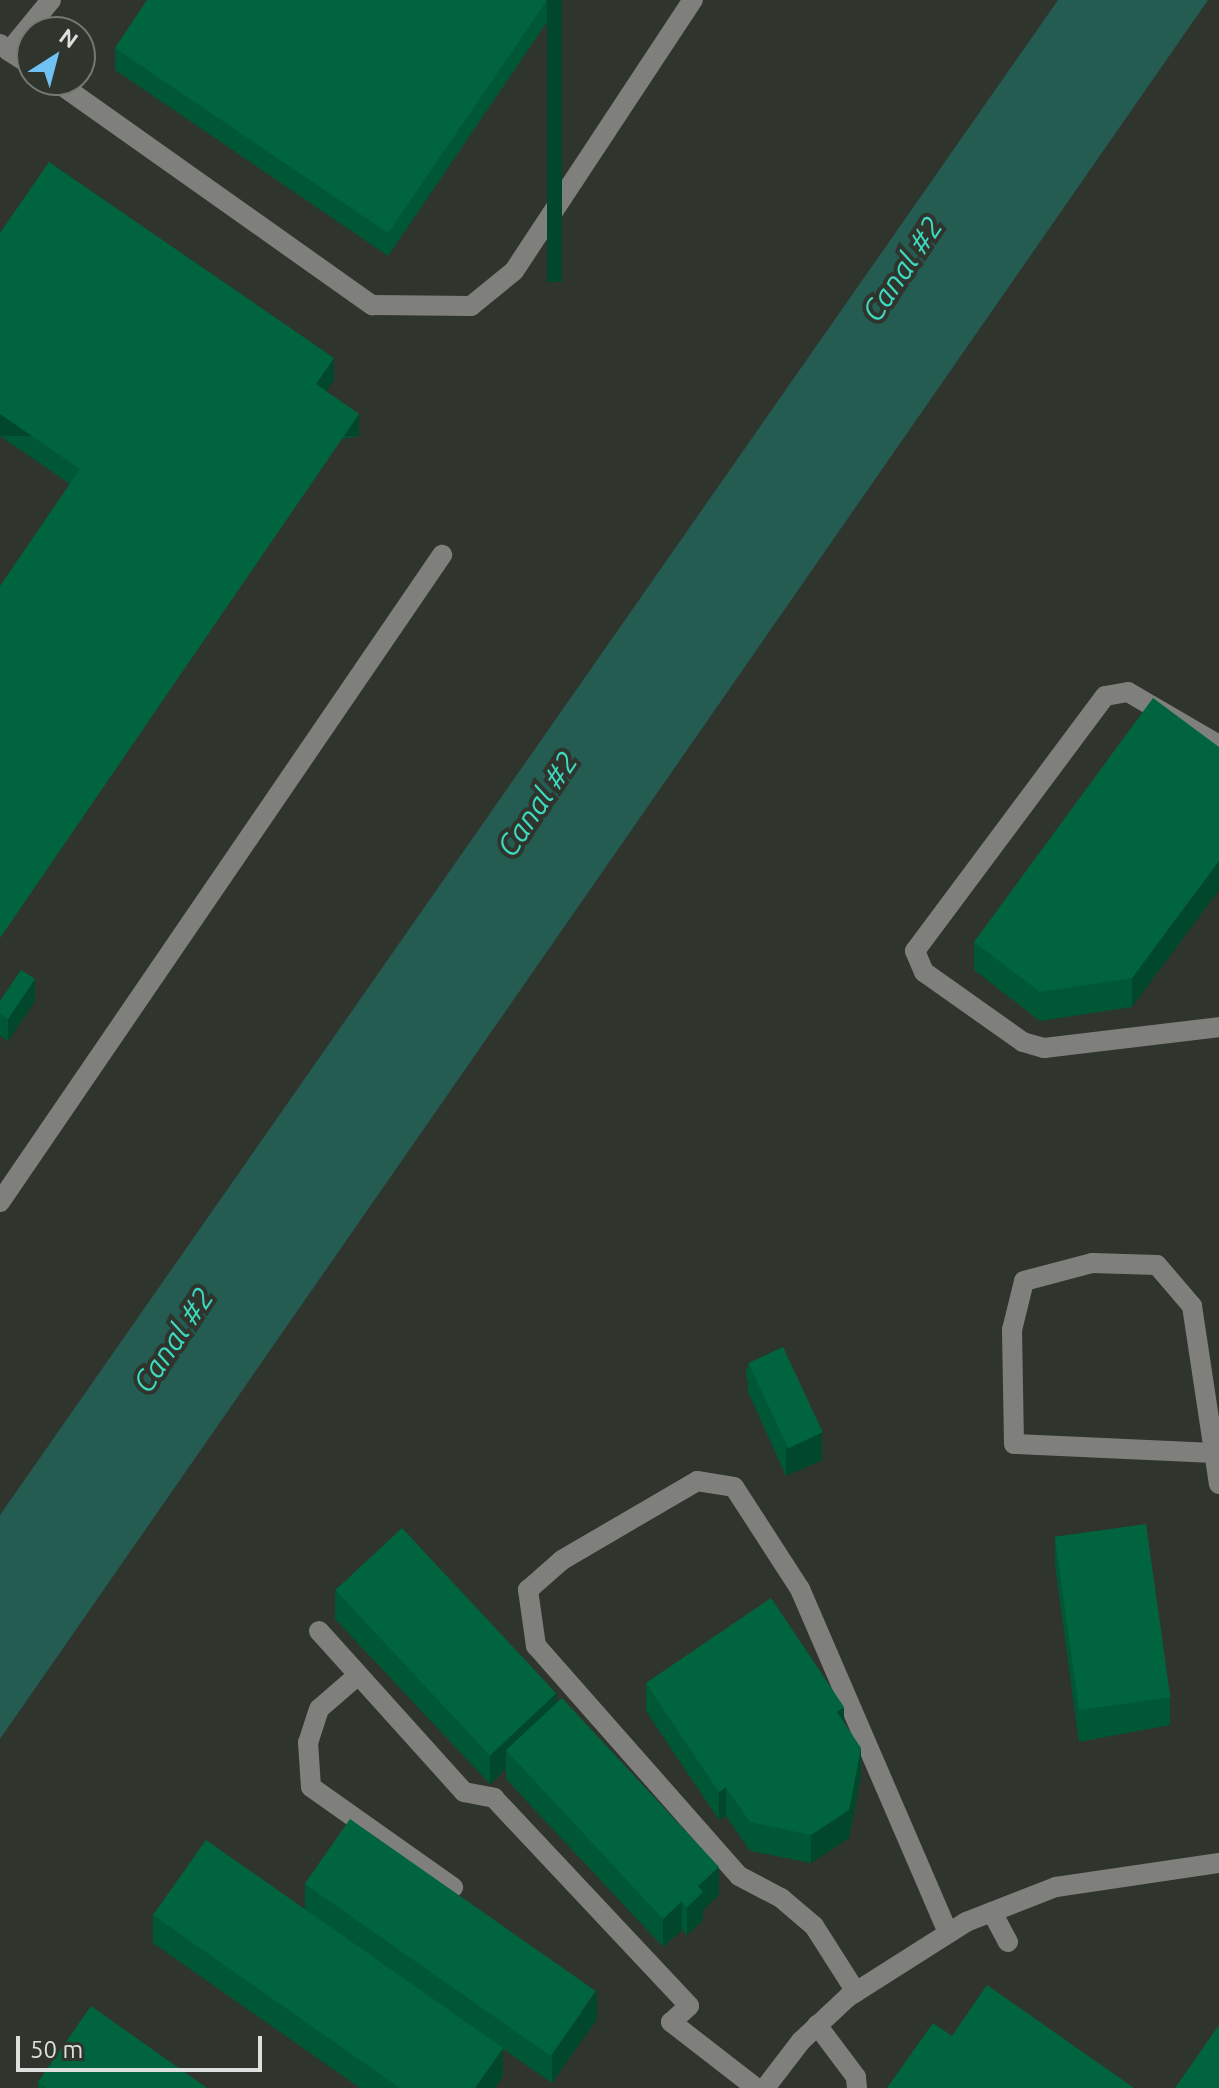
<!DOCTYPE html>
<html>
<head>
<meta charset="utf-8">
<style>
  body { margin:0 }
  #map { position:relative; width:1219px; height:2088px; overflow:hidden; background:#2f342d; font-family:Ubuntu,sans-serif }
  div>[style] { position:absolute }
  [style*='--x'] { left:calc(var(--x)*1px); top:calc(var(--y)*1px); width:calc(var(--w)*1px); rotate:calc(var(--a)*1deg) }
  .water>* { inset:0; background:#245c52 }
  .minor>* { height:20px; margin:-10px; padding:0 10px; transform-origin:10px; border-radius:10px; background:#7f807c }
  .wall>* { inset:0; background:#005736 }
  .shaded-wall>* { inset:0; background:#00472c; transform-origin:0 0 }
  .building>* { inset:0; background:#00653f; transform-origin:0 0 }
  span { translate:-50% -50%; white-space:nowrap; text-align:center; line-height:1.15; -webkit-text-stroke:8px #2f342d; paint-order:stroke }
  .water-label { font-size:30px; color:#3ddabf; font-style:italic }
  .north { position:absolute; left:16px; top:16px; width:80px; height:80px; box-sizing:border-box; background:#2f342d; border:2px solid #757973; border-radius:50%; rotate:36deg; font-size:22px; font-weight:700; line-height:32px; text-align:center; color:#dde0dc }
  .north::after { content:''; display:block; margin:auto; width:28px; height:36px; background:#70c1f4; clip-path:polygon(50% 0,100% 100%,50% 72%,0 100%) }
  .scale { position:absolute; left:16px; top:2036px; width:246px; height:36px; box-sizing:border-box; border:4px solid #dde0dc; border-top:0; padding-left:10px; font-size:24px; line-height:28px; white-space:nowrap; color:#dde0dc; -webkit-text-stroke:6px #2f342d; paint-order:stroke }
</style>
</head>
<body>
<div id="map">
  <div class="water">
    <div style="clip-path:polygon(1058px 0,1208px 0,0 1739px,0 1515px)"></div>
  </div>
  <div class="minor">
    <div style="--x:0;--y:44;--w:11;--a:38"></div>
    <div style="--x:9;--y:51;--w:66;--a:-50.5"></div>
    <div style="--x:9;--y:51;--w:27;--a:33"></div>
    <div style="--x:54;--y:80;--w:390;--a:35.3"></div>
    <div style="--x:372;--y:305;--w:99;--a:0.6"></div>
    <div style="--x:471;--y:306;--w:55;--a:-39.1"></div>
    <div style="--x:514;--y:271;--w:325;--a:-56.6"></div>
    <div style="--x:1219;--y:745;--w:105;--a:-149.8"></div>
    <div style="--x:1128;--y:692;--w:23;--a:170"></div>
    <div style="--x:1105;--y:696;--w:318;--a:126.7"></div>
    <div style="--x:915;--y:951;--w:23;--a:67"></div>
    <div style="--x:924;--y:972;--w:121;--a:35.3"></div>
    <div style="--x:1023;--y:1042;--w:22;--a:16"></div>
    <div style="--x:1044;--y:1048;--w:176;--a:-6.8"></div>
    <div style="--x:0;--y:1202;--w:784;--a:-55.66"></div>
    <div style="--x:1214;--y:1453;--w:200;--a:-177.4"></div>
    <div style="--x:1014;--y:1444;--w:114;--a:-91"></div>
    <div style="--x:1012;--y:1330;--w:50;--a:-76.2"></div>
    <div style="--x:1024;--y:1281;--w:70;--a:-14.8"></div>
    <div style="--x:1092;--y:1263;--w:65;--a:1.8"></div>
    <div style="--x:1157;--y:1265;--w:54;--a:49.5"></div>
    <div style="--x:1192;--y:1306;--w:180;--a:81.4"></div>
    <div style="--x:319;--y:1631;--w:217;--a:48"></div>
    <div style="--x:464;--y:1792;--w:31;--a:11"></div>
    <div style="--x:494;--y:1798;--w:285;--a:46.8"></div>
    <div style="--x:689;--y:2006;--w:24;--a:138"></div>
    <div style="--x:671;--y:2022;--w:108;--a:37.8"></div>
    <div style="--x:357;--y:1676;--w:50;--a:139"></div>
    <div style="--x:319;--y:1709;--w:35;--a:108"></div>
    <div style="--x:308;--y:1742;--w:45;--a:86.2"></div>
    <div style="--x:311;--y:1787;--w:174;--a:35.2"></div>
    <div style="--x:992;--y:1912;--w:34;--a:62"></div>
    <div style="--x:856;--y:1992;--w:78;--a:-122.5"></div>
    <div style="--x:814;--y:1926;--w:43;--a:-139.7"></div>
    <div style="--x:781;--y:1898;--w:47;--a:-152.4"></div>
    <div style="--x:739;--y:1876;--w:307;--a:-131.4"></div>
    <div style="--x:536;--y:1646;--w:57;--a:-98.1"></div>
    <div style="--x:528;--y:1590;--w:45;--a:-41.4"></div>
    <div style="--x:562;--y:1560;--w:156;--a:-30.3"></div>
    <div style="--x:697;--y:1481;--w:37;--a:9"></div>
    <div style="--x:734;--y:1487;--w:121;--a:57.1"></div>
    <div style="--x:800;--y:1589;--w:374;--a:66.7"></div>
    <div style="--x:817;--y:2025;--w:65;--a:53.1"></div>
    <div style="--x:856;--y:2077;--w:11;--a:85"></div>
    <div style="--x:765;--y:2088;--w:59;--a:-52.5"></div>
    <div style="--x:801;--y:2041;--w:64;--a:-43.1"></div>
    <div style="--x:848;--y:1997;--w:140;--a:-32.4"></div>
    <div style="--x:966;--y:1922;--w:97;--a:-21.3"></div>
    <div style="--x:1056;--y:1887;--w:165;--a:-8.4"></div>
  </div>
  <div class="wall">
    <div style="clip-path:polygon(562px 0,388px 256px,115px 70px,115px 48px)"></div>
    <div style="clip-path:polygon(0 233px,334px 380px,326px 391px,359px 436px,70px 484px,0 436px)"></div>
    <div style="clip-path:polygon(1219px 747px,1132px 1007px,1040px 1021px,974px 970px,974px 942px)"></div>
    <div style="clip-path:polygon(0 1001px,35px 1001px,8px 1041px,0 1035px)"></div>
    <div style="clip-path:polygon(748px 1363px,822px 1460px,786px 1476px,748px 1392px,748px 1382px,746px 1377px,746px 1369px,748px 1368px)"></div>
    <div style="clip-path:polygon(1055px 1536px,1170px 1697px,1170px 1725px,1079px 1742px,1055px 1565px)"></div>
    <div style="clip-path:polygon(335px 1590px,557px 1702px,719px 1895px,703px 1910px,703px 1920px,687px 1935px,682px 1930px,663px 1947px,506px 1779px,506px 1769px,490px 1784px,335px 1619px)"></div>
    <div style="clip-path:polygon(646px 1683px,844px 1723px,861px 1776px,849px 1838px,811px 1863px,750px 1851px,726px 1816px,719px 1820px,646px 1711px)"></div>
    <div style="clip-path:polygon(305px 1884px,597px 2019px,552px 2083px,503px 2049px,503px 2076px,495px 2088px,360px 2088px,153px 1943px,153px 1915px,305px 1909px)"></div>
    <div style="clip-path:polygon(38px 2082px,207px 2088px,38px 2088px)"></div>
  </div>
  <div class="shaded-wall">
    <div style="left:547px;top:0;width:15px;height:282px"></div>
    <div style="clip-path:polygon(334px 358px,334px 380px,316px 406px,316px 384px)"></div>
    <div style="left:359px;top:414px;width:22px;height:635px;rotate:90deg"></div>
    <div style="clip-path:polygon(1219px 861px,1219px 890px,1132px 1007px,1132px 978px)"></div>
    <div style="clip-path:polygon(35px 979px,35px 1001px,8px 1041px,8px 1019px)"></div>
    <div style="clip-path:polygon(822px 1432px,822px 1460px,786px 1476px,786px 1448px)"></div>
    <div style="clip-path:polygon(557px 1693px,557px 1721px,506px 1750px,506px 1769px,490px 1784px,490px 1756px)"></div>
    <div style="clip-path:polygon(844px 1707px,844px 1736px,837px 1712px)"></div>
    <div style="clip-path:polygon(861px 1748px,861px 1776px,849px 1838px,811px 1863px,811px 1835px)"></div>
    <div style="clip-path:polygon(726px 1787px,726px 1816px,719px 1820px,719px 1792px)"></div>
    <div style="clip-path:polygon(719px 1867px,719px 1895px,703px 1910px,703px 1920px,687px 1935px,687px 1907px,698px 1886px)"></div>
    <div style="clip-path:polygon(682px 1901px,682px 1930px,663px 1947px,663px 1919px)"></div>
    <div style="clip-path:polygon(597px 1990px,597px 2019px,552px 2083px,552px 2055px)"></div>
    <div style="clip-path:polygon(503px 2048px,503px 2076px,495px 2088px,475px 2088px)"></div>
  </div>
  <div class="building">
    <div style="clip-path:polygon(147px 0,547px 0,388px 233px,115px 48px)"></div>
    <div style="clip-path:polygon(49px 162px,334px 358px,316px 384px,359px 414px,0 938px,0 586px,80px 469px,0 414px,0 233px)"></div>
    <div style="clip-path:polygon(1153px 698px,1219px 747px,1219px 861px,1132px 978px,1040px 992px,974px 942px)"></div>
    <div style="clip-path:polygon(21px 970px,35px 979px,8px 1019px,0 1013px,0 1001px)"></div>
    <div style="left:783px;top:1347px;width:94px;height:38px;rotate:65deg"></div>
    <div style="left:1146px;top:1524px;width:175px;height:92px;rotate:82deg"></div>
    <div style="left:402px;top:1528px;width:226px;height:91px;rotate:47deg"></div>
    <div style="clip-path:polygon(771px 1598px,844px 1707px,837px 1712px,861px 1748px,849px 1810px,811px 1835px,750px 1822px,726px 1787px,719px 1792px,646px 1683px)"></div>
    <div style="clip-path:polygon(562px 1698px,719px 1867px,698px 1886px,703px 1892px,687px 1907px,682px 1901px,663px 1919px,506px 1750px)"></div>
    <div style="left:350px;top:1819px;width:300px;height:79px;rotate:35deg"></div>
    <div style="clip-path:polygon(206px 1840px,503px 2048px,475px 2088px,400px 2088px,153px 1915px)"></div>
    <div style="clip-path:polygon(987px 1985px,1134px 2088px,887px 2088px,933px 2023px,952px 2036px)"></div>
    <div style="clip-path:polygon(91px 2006px,207px 2088px,47px 2088px,38px 2082px)"></div>
    <div style="clip-path:polygon(1219px 2025px,1219px 2088px,1175px 2088px)"></div>
  </div>
  <div class="water-label">
    <span style="left:902px;top:269px;rotate:-56deg">Canal #2</span>
    <span style="left:537px;top:804px;rotate:-56deg">Canal #2</span>
    <span style="left:173px;top:1340px;rotate:-56deg">Canal #2</span>
  </div>
  <div class="north">N</div>
  <div class="scale">50 m</div>
</div>
</body>
</html>
